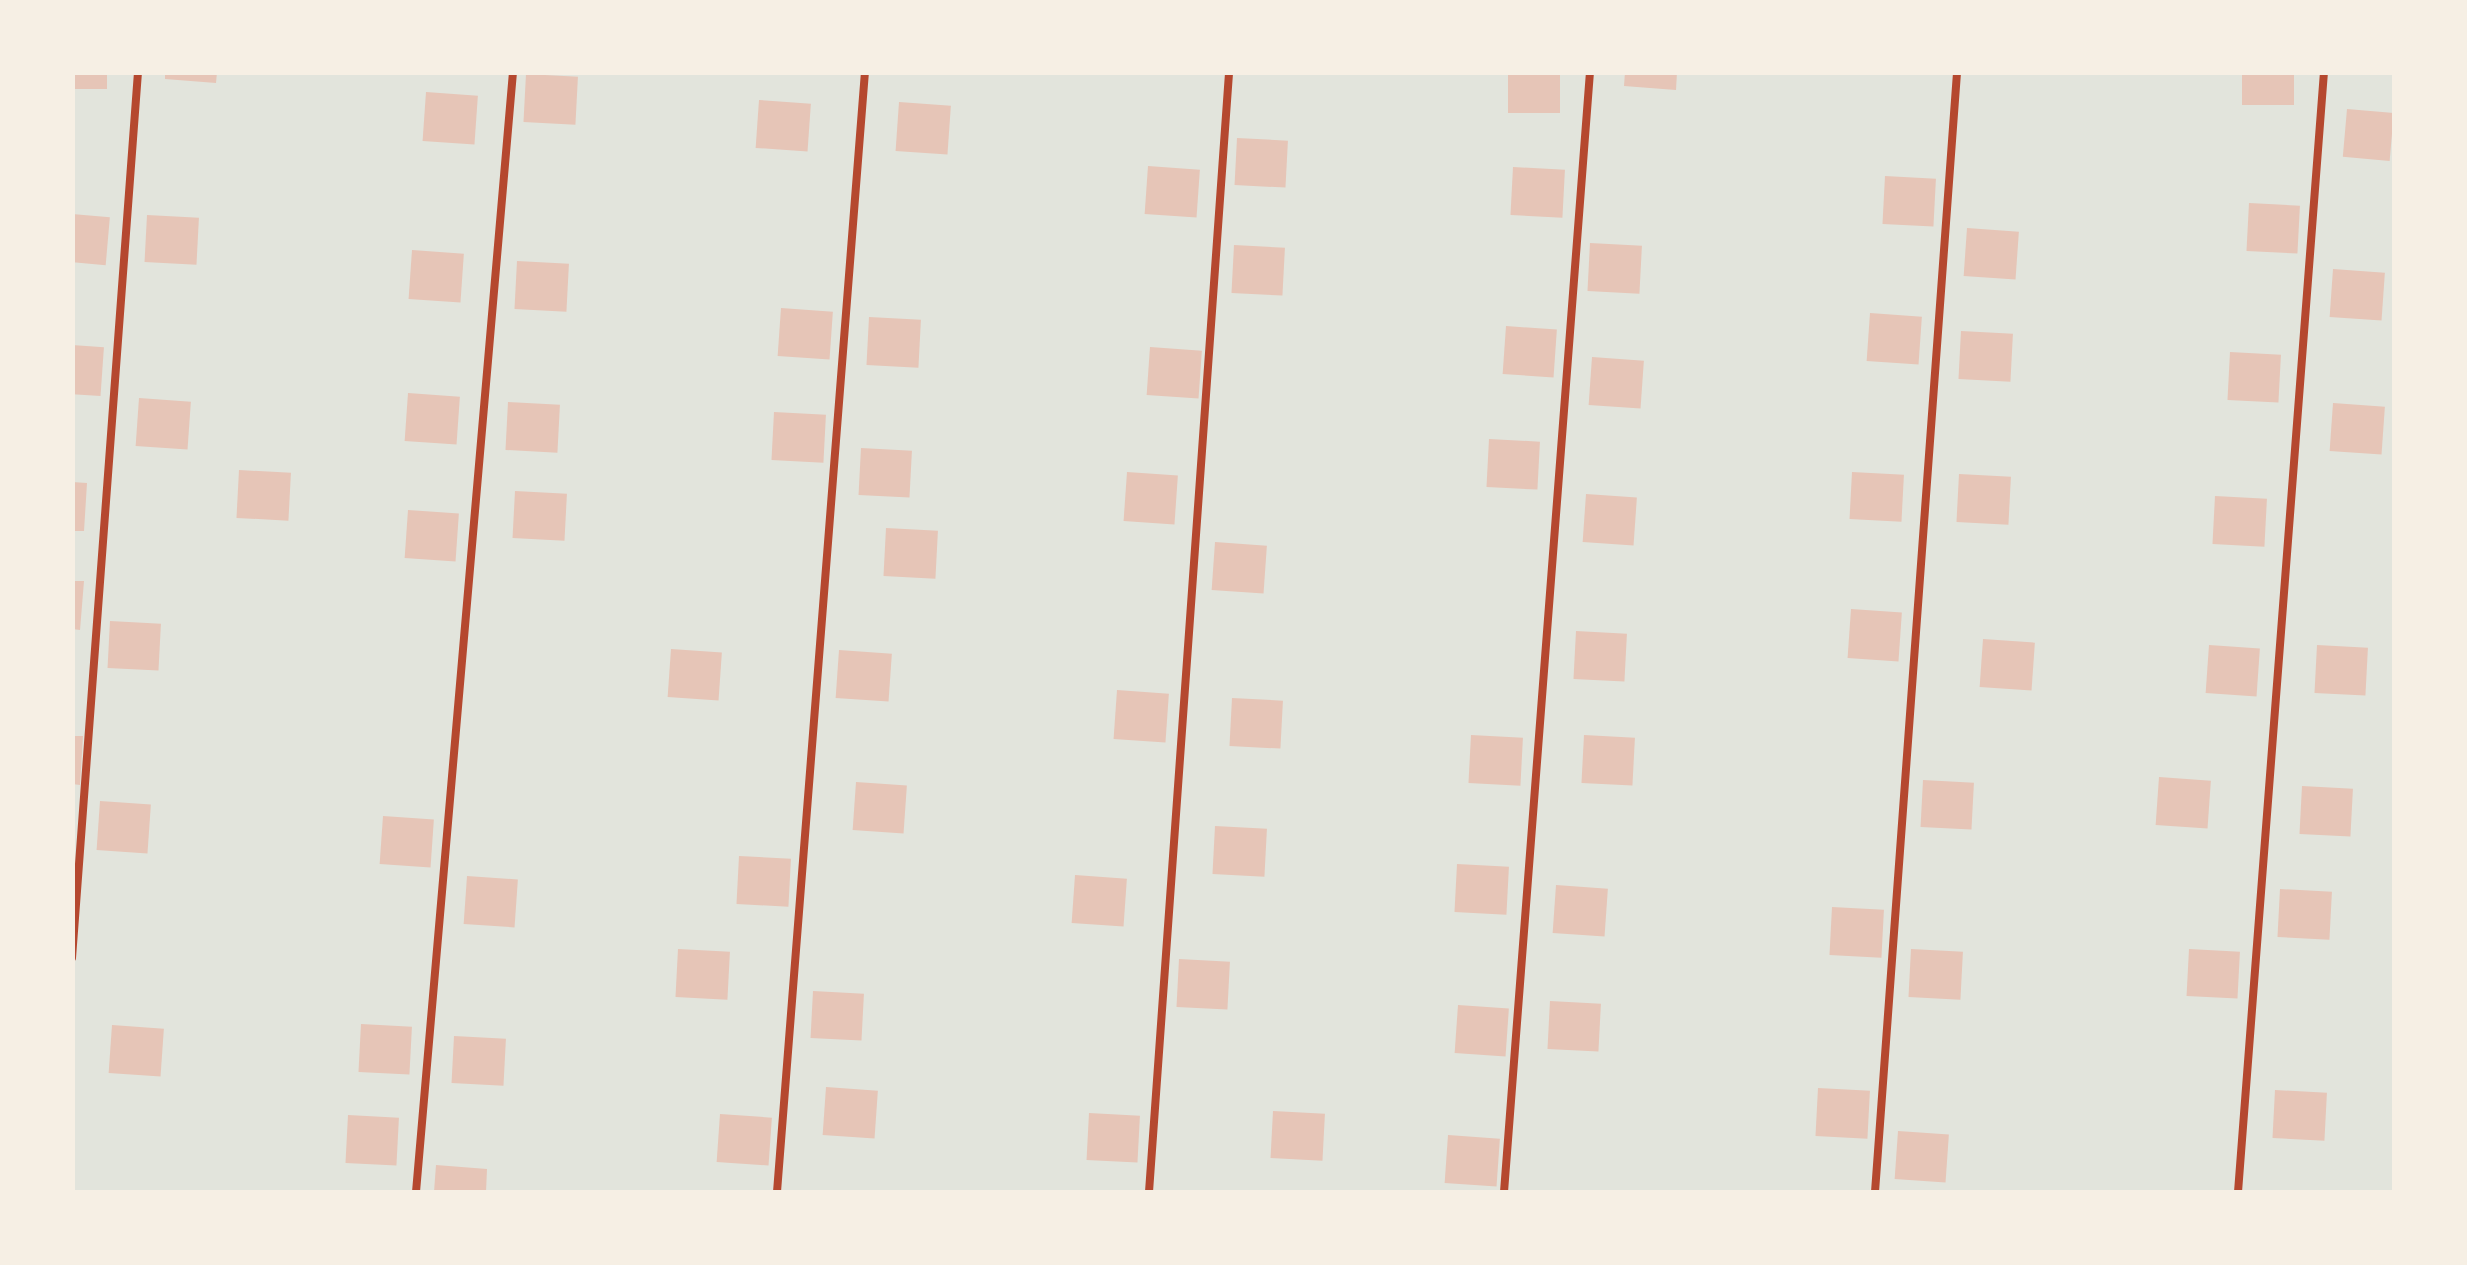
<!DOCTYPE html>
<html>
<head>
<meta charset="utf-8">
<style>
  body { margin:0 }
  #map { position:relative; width:2467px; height:1265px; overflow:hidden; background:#f6efe4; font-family:Montserrat,sans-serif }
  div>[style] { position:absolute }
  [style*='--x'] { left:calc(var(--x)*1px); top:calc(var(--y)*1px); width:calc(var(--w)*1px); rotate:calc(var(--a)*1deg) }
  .green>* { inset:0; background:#e2e4dc; transform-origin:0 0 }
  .building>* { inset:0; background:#e6c5b7; transform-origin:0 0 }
  .service>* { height:8px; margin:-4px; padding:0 4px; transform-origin:4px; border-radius:4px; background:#b5482f }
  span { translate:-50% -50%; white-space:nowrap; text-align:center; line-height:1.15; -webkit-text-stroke:10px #f6efe4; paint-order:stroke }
  .frame { position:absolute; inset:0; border:75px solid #f6efe4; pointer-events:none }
</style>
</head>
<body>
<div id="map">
  <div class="green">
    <div style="left:73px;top:73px;width:2321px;height:1119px"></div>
  </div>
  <div class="building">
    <div style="left:72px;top:72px;width:35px;height:17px"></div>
    <div style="clip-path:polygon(165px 72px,217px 72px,216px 83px,165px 79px)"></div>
    <div style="left:1508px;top:72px;width:52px;height:41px"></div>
    <div style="clip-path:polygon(1625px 72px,1677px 72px,1676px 90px,1624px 86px)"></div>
    <div style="left:2242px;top:72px;width:52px;height:33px"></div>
    <div style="left:526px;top:74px;width:52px;height:48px;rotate:3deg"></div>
    <div style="left:426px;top:92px;width:52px;height:49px;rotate:4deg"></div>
    <div style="left:759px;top:100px;width:52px;height:48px;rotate:4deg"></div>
    <div style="left:899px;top:102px;width:52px;height:49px;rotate:4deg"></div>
    <div style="left:2347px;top:109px;width:47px;height:48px;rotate:5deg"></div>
    <div style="left:1237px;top:138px;width:51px;height:47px;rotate:3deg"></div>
    <div style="left:1148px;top:166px;width:52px;height:48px;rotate:4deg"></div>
    <div style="left:1513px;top:167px;width:52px;height:48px;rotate:3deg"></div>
    <div style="left:1885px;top:176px;width:51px;height:48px;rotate:3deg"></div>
    <div style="left:2249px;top:203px;width:51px;height:48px;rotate:3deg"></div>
    <div style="left:72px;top:214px;width:38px;height:48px;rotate:5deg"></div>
    <div style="left:147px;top:215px;width:52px;height:47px;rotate:3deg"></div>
    <div style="left:1967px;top:228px;width:52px;height:48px;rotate:4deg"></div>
    <div style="left:1590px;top:243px;width:52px;height:48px;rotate:3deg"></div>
    <div style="left:1234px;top:245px;width:51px;height:48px;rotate:3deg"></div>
    <div style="left:412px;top:250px;width:52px;height:49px;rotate:4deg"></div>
    <div style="left:517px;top:261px;width:52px;height:48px;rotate:3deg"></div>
    <div style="left:2333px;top:269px;width:52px;height:48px;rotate:4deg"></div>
    <div style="left:781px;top:308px;width:52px;height:48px;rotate:4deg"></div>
    <div style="left:1870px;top:313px;width:52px;height:48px;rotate:4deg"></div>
    <div style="left:869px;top:317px;width:52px;height:48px;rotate:3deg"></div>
    <div style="left:1506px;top:326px;width:51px;height:48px;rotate:4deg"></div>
    <div style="left:1961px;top:331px;width:52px;height:48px;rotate:3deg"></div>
    <div style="left:72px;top:345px;width:32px;height:49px;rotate:4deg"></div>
    <div style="left:1150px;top:347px;width:52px;height:48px;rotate:4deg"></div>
    <div style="left:2230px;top:352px;width:51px;height:48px;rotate:3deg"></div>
    <div style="left:1592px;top:357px;width:52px;height:48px;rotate:4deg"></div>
    <div style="left:408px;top:393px;width:52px;height:48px;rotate:4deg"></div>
    <div style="left:139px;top:398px;width:52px;height:48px;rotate:4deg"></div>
    <div style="left:508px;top:402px;width:52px;height:48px;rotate:3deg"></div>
    <div style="left:2333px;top:403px;width:52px;height:48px;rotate:4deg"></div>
    <div style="left:774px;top:412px;width:52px;height:48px;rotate:3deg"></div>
    <div style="left:1489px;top:439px;width:51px;height:48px;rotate:3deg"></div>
    <div style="left:861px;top:448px;width:51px;height:47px;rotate:3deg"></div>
    <div style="left:239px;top:470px;width:52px;height:48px;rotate:3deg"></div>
    <div style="left:1127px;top:472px;width:51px;height:49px;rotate:4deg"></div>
    <div style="left:1852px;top:472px;width:52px;height:47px;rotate:3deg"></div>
    <div style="left:1959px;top:474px;width:52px;height:48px;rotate:3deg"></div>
    <div style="clip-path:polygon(72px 482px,87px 483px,84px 531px,72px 531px)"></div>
    <div style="left:515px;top:491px;width:52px;height:47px;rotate:3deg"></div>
    <div style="left:1586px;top:494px;width:51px;height:48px;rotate:4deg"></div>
    <div style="left:2215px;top:496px;width:52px;height:48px;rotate:3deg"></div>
    <div style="left:408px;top:510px;width:51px;height:48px;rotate:4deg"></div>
    <div style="left:886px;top:528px;width:52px;height:48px;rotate:3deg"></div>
    <div style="left:1215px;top:542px;width:52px;height:48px;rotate:4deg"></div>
    <div style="clip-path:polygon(72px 581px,84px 581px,80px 630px,72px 629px)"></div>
    <div style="left:1851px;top:609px;width:51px;height:49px;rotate:4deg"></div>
    <div style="left:110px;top:621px;width:51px;height:47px;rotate:3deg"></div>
    <div style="left:1576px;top:631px;width:51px;height:48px;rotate:3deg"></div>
    <div style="left:1983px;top:639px;width:52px;height:48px;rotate:4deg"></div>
    <div style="left:2209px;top:645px;width:51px;height:48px;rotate:4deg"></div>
    <div style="left:2317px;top:645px;width:51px;height:48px;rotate:3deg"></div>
    <div style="left:671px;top:649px;width:51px;height:48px;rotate:4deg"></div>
    <div style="left:839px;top:650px;width:53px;height:48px;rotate:4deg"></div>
    <div style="left:1117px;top:690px;width:52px;height:49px;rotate:4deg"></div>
    <div style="left:1232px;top:698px;width:51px;height:48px;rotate:3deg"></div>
    <div style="left:1471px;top:735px;width:52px;height:48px;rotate:3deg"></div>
    <div style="left:1584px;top:735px;width:51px;height:48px;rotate:3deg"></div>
    <div style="clip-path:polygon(72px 736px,83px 736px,80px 785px,72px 784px)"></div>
    <div style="left:2159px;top:777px;width:52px;height:48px;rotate:4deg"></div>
    <div style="left:1923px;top:780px;width:51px;height:47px;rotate:3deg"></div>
    <div style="left:856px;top:782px;width:51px;height:48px;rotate:4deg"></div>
    <div style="left:2302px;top:786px;width:51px;height:48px;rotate:3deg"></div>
    <div style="left:100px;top:801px;width:51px;height:49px;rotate:4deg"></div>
    <div style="left:383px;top:816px;width:51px;height:48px;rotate:4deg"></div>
    <div style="left:1215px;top:826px;width:52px;height:48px;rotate:3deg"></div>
    <div style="left:739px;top:856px;width:52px;height:48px;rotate:3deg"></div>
    <div style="left:1457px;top:864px;width:52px;height:48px;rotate:3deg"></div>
    <div style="left:1075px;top:875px;width:52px;height:48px;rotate:4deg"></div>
    <div style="left:467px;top:876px;width:51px;height:48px;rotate:4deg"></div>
    <div style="left:1556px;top:885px;width:52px;height:48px;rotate:4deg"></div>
    <div style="left:2280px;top:889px;width:52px;height:48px;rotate:3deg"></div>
    <div style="left:1832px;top:907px;width:52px;height:48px;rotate:3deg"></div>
    <div style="left:678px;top:949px;width:52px;height:48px;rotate:3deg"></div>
    <div style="left:1911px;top:949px;width:52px;height:48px;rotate:3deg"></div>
    <div style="left:2189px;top:949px;width:51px;height:47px;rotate:3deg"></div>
    <div style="left:1179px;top:959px;width:51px;height:48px;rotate:3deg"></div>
    <div style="left:813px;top:991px;width:51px;height:47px;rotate:3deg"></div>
    <div style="left:1550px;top:1001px;width:51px;height:48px;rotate:3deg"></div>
    <div style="left:1458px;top:1005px;width:51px;height:48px;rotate:4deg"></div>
    <div style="left:361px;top:1024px;width:51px;height:48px;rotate:3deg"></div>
    <div style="left:112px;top:1025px;width:52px;height:48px;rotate:4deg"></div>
    <div style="left:454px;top:1036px;width:52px;height:47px;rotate:3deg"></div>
    <div style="left:826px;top:1087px;width:52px;height:48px;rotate:4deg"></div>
    <div style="left:1818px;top:1088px;width:52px;height:48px;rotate:3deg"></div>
    <div style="left:2275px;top:1090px;width:52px;height:48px;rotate:3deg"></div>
    <div style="left:1273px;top:1111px;width:52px;height:47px;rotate:3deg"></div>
    <div style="left:1089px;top:1113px;width:51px;height:47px;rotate:3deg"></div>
    <div style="left:720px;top:1114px;width:52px;height:48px;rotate:4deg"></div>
    <div style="left:348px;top:1115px;width:51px;height:48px;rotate:3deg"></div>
    <div style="left:1898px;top:1131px;width:51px;height:48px;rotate:4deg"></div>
    <div style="left:1448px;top:1135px;width:52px;height:48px;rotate:4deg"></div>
    <div style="clip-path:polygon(436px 1165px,487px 1169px,486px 1192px,434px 1192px)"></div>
  </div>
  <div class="service">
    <div style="--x:72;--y:958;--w:888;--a:-85.74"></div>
    <div style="--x:416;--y:1192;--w:1124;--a:-85.05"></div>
    <div style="--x:777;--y:1192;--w:1123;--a:-85.51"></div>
    <div style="--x:1149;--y:1192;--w:1123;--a:-85.91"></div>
    <div style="--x:1504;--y:1192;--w:1123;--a:-85.61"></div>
    <div style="--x:1875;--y:1192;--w:1123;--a:-85.81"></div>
    <div style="--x:2238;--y:1192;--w:1123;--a:-85.61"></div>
  </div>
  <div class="frame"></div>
</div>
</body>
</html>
